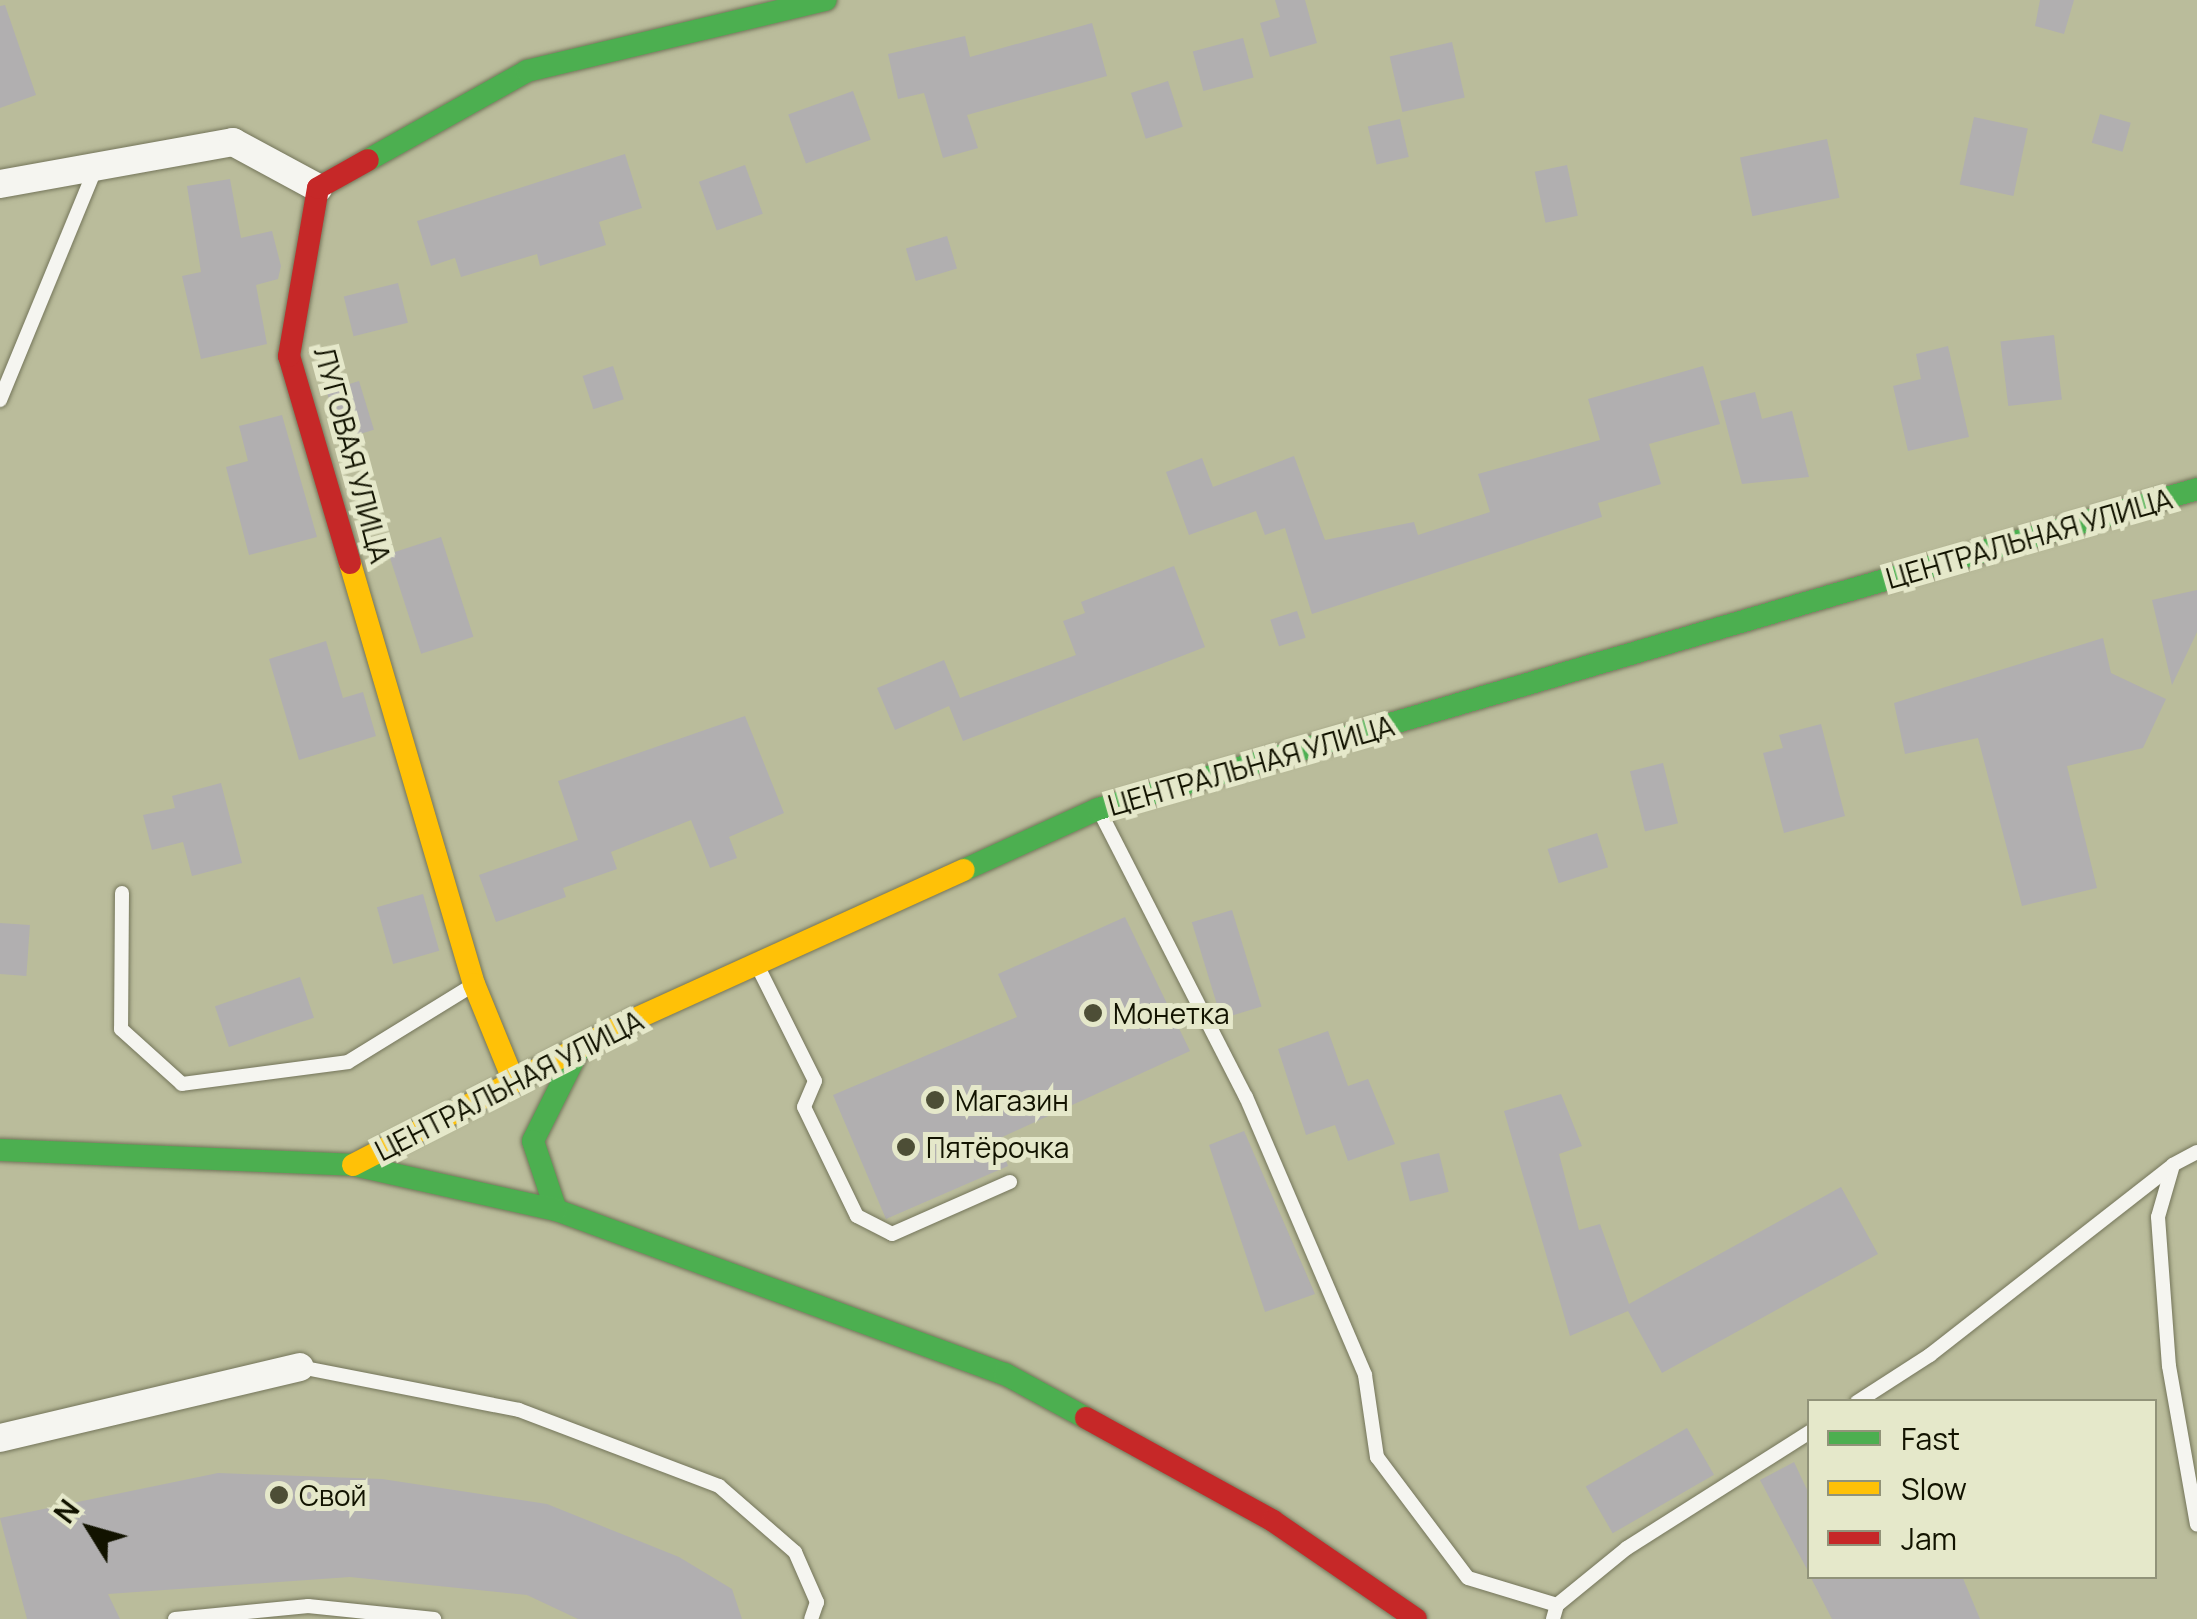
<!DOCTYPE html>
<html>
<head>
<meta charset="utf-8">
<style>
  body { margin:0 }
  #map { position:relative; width:2197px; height:1619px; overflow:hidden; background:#babc9b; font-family:Manrope,sans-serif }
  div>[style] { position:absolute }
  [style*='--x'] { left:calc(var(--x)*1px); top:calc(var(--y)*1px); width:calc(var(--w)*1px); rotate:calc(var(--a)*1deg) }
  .building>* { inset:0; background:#b1afb0; transform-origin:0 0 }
  .roads { filter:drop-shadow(0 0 2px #74755a) drop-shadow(0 0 2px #74755a) }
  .lane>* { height:14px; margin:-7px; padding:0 7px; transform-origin:7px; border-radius:7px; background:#f5f5f0 }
  .street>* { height:28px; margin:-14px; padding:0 14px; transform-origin:14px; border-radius:14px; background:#f5f5f0 }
  .fast>* { height:22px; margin:-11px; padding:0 11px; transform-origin:11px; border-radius:11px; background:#4caf50 }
  .slow>* { height:22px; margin:-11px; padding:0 11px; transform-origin:11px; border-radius:11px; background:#ffc107 }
  .jam>* { height:22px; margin:-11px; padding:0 11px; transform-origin:11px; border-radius:11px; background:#c62828 }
  .dots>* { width:28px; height:28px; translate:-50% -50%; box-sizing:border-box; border:5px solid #e5e8ca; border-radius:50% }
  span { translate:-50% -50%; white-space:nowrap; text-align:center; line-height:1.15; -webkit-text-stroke:10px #e5e8ca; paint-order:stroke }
  .street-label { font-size:28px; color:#121300 }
  .poi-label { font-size:28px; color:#121300 }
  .left { translate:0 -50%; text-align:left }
  .legend { position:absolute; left:1807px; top:1399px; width:350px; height:180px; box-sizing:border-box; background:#e5e8ca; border:2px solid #919379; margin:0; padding:12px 18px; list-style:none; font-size:30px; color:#121300 }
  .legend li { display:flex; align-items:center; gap:20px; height:50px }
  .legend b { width:50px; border:2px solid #919379 }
  .north { position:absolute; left:40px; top:1479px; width:100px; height:100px; -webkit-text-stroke:8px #e5e8ca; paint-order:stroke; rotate:307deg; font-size:28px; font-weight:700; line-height:40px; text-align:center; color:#121300 }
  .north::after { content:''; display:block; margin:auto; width:35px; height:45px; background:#121300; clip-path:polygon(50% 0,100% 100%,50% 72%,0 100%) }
</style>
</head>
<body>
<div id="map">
  <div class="building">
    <div style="clip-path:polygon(1275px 0,1305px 0,1317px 43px,1270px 57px,1260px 23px,1280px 17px)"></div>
    <div style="clip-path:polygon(2040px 0,2074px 0,2064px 34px,2035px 26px)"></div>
    <div style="clip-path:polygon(5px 5px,36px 95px,0 108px,0 6px)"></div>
    <div style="clip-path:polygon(1092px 23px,1107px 76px,967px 115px,978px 148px,943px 158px,924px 93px,898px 99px,888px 54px,965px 36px,970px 57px)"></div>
    <div style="left:1243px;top:38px;width:41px;height:52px;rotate:75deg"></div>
    <div style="left:1452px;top:42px;width:57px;height:64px;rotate:77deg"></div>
    <div style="left:1168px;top:81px;width:48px;height:39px;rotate:72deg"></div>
    <div style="left:853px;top:91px;width:52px;height:69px;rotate:70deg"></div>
    <div style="left:2100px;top:114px;width:32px;height:30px;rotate:16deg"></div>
    <div style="left:1974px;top:117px;width:55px;height:69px;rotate:12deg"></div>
    <div style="left:1400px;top:119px;width:39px;height:33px;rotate:77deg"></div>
    <div style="left:1827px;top:139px;width:60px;height:89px;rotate:78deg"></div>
    <div style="clip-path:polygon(625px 154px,642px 208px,599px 222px,606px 245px,540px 266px,537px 254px,461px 277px,455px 258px,431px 266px,417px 221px)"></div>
    <div style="left:745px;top:165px;width:52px;height:49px;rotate:70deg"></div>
    <div style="left:1567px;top:165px;width:52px;height:33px;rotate:78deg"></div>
    <div style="clip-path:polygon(230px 179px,241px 238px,272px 231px,281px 266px,278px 279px,256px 285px,267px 344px,201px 359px,182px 276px,201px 272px,187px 186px)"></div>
    <div style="left:947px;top:236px;width:34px;height:43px;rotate:73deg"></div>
    <div style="left:398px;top:283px;width:41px;height:56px;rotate:76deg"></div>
    <div style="left:2054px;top:335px;width:65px;height:54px;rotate:83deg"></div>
    <div style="clip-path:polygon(1948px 346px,1969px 437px,1908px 451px,1893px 386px,1921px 379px,1916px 354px)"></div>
    <div style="left:613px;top:366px;width:35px;height:32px;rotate:72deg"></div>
    <div style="clip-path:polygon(1703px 366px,1720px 424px,1649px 444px,1661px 484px,1598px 503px,1602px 517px,1312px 614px,1285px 528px,1265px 535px,1256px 511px,1189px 535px,1166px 472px,1202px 458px,1213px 487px,1294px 456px,1325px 540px,1414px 522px,1418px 535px,1490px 512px,1478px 474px,1600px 440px,1588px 399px)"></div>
    <div style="left:359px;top:381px;width:51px;height:34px;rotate:73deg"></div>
    <div style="clip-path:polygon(1755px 392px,1762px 419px,1792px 411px,1809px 477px,1742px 484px,1720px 401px)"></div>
    <div style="clip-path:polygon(282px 415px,317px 537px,249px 555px,226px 467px,248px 461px,239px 426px)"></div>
    <div style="left:441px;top:537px;width:105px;height:55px;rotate:72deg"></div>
    <div style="clip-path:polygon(1174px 566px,1205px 647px,963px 741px,949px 706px,895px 730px,877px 688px,944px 660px,960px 698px,1076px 655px,1063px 621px,1085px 613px,1081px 602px)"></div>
    <div style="clip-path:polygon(2197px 590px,2197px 632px,2172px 685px,2152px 600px)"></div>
    <div style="left:1297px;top:611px;width:28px;height:28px;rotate:72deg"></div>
    <div style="clip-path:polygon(2103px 638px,2111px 673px,2166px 699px,2143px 748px,2067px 766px,2097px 888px,2022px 906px,1978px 738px,1905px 754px,1894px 703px)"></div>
    <div style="clip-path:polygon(326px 641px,343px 698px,363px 692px,376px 736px,299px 760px,269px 659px)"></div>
    <div style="clip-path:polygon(745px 716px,784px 813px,729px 837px,737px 858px,710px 868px,691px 820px,611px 852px,617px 869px,563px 888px,566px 897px,496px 922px,479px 875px,578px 840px,558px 781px)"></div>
    <div style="clip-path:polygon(1821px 724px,1845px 816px,1784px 833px,1763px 753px,1783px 748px,1779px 735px)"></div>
    <div style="left:1663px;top:763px;width:62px;height:34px;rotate:76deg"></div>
    <div style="clip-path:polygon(221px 783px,242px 863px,192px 876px,183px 842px,152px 850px,143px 815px,175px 808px,172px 796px)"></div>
    <div style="left:1597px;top:833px;width:36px;height:52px;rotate:72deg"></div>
    <div style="left:423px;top:894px;width:59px;height:48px;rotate:74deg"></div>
    <div style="left:1232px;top:910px;width:101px;height:42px;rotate:73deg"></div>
    <div style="clip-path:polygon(1125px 917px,1190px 1051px,998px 1139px,1008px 1166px,886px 1219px,833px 1095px,1017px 1017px,998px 974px)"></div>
    <div style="left:0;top:923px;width:30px;height:51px;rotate:4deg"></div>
    <div style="left:300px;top:977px;width:43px;height:90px;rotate:71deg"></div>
    <div style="clip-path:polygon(1328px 1031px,1348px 1086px,1368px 1079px,1395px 1144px,1348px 1161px,1335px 1125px,1306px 1135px,1278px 1049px)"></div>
    <div style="clip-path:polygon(1561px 1094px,1582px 1146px,1559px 1154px,1579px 1230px,1600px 1224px,1629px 1304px,1841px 1187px,1878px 1254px,1662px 1373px,1628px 1311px,1570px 1336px,1504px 1111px)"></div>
    <div style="clip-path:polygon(1244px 1131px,1315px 1294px,1265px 1312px,1209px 1145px)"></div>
    <div style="left:1439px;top:1153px;width:40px;height:40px;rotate:76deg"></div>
    <div style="left:1687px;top:1428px;width:54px;height:117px;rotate:60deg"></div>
    <div style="clip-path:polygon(1794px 1462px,1810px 1496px,1810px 1575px,1760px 1480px)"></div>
    <div style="clip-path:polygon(218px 1473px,382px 1479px,547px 1504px,679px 1557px,732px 1589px,742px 1619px,578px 1619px,527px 1595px,350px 1577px,108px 1594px,120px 1619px,27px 1619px,0 1518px)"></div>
    <div style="clip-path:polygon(1810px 1576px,1962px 1576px,1980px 1619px,1832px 1619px)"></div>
  </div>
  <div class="roads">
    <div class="lane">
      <div style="--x:0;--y:400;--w:252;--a:-67.6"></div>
      <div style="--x:1101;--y:814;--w:318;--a:62.9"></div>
      <div style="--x:1246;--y:1097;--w:302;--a:66.8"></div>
      <div style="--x:1365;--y:1375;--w:83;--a:81.7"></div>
      <div style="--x:1377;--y:1457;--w:151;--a:53.1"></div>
      <div style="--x:1468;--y:1578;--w:93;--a:16.9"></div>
      <div style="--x:1557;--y:1605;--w:15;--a:106"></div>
      <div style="--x:122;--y:893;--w:136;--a:90.4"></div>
      <div style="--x:121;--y:1029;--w:82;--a:42"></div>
      <div style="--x:182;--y:1084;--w:167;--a:-7.5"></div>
      <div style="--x:348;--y:1062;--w:143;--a:-31.6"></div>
      <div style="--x:759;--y:969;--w:125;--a:63.4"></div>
      <div style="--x:815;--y:1081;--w:28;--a:113"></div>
      <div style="--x:804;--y:1107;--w:121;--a:64.1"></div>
      <div style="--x:857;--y:1216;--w:39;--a:27"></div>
      <div style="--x:892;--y:1234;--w:129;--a:-23.8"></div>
      <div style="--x:2197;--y:1152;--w:27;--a:152"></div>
      <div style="--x:2173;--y:1165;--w:54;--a:106.1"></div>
      <div style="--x:2158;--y:1217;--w:149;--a:85.8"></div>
      <div style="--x:2169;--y:1366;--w:161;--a:80"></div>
      <div style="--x:300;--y:1367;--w:223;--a:11.1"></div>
      <div style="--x:519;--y:1410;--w:214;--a:20.8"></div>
      <div style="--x:719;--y:1486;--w:101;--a:41"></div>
      <div style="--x:795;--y:1552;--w:55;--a:66.3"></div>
      <div style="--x:817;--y:1602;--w:18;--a:109"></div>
      <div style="--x:1857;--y:1402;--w:87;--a:-32.8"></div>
      <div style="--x:1930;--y:1355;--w:308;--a:-38"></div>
      <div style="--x:1557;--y:1605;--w:90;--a:-39.2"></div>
      <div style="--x:1627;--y:1548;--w:217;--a:-32.4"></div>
      <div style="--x:175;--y:1619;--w:134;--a:-5.6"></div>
      <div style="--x:308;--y:1606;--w:127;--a:5.9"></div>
    </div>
    <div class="street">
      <div style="--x:0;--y:184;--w:237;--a:-10.2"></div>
      <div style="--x:233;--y:142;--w:97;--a:28.4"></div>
      <div style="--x:0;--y:1438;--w:308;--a:-13.3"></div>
    </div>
    <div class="fast">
      <div style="--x:368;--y:160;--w:182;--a:-29.2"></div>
      <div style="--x:527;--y:71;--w:307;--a:-13.4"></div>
      <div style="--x:964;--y:870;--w:147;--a:-24.5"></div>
      <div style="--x:1098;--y:809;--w:1145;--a:-16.23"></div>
      <div style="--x:580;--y:1047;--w:105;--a:116.6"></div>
      <div style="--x:533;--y:1141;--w:73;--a:71.6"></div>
      <div style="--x:556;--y:1210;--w:478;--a:20.1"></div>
      <div style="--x:1005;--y:1374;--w:92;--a:28.5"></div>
      <div style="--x:0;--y:1150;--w:353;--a:2.4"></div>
      <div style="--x:353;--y:1165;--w:208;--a:12.5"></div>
    </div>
    <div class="slow">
      <div style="--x:350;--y:563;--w:439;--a:73.6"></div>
      <div style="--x:474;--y:984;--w:106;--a:67.8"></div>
      <div style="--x:353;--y:1165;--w:315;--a:-27.4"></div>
      <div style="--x:633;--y:1020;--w:363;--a:-24.4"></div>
    </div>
    <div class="jam">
      <div style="--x:350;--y:563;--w:216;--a:-106.4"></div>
      <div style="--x:289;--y:356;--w:170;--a:-80.2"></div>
      <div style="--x:318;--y:188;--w:57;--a:-29.2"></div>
      <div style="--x:1086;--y:1418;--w:213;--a:28.8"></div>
      <div style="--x:1273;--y:1521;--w:173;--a:34.4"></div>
    </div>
  </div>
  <div class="dots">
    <div style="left:1093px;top:1013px;background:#4d4e36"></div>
    <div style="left:935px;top:1100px;background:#4d4e36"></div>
    <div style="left:906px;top:1147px;background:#4d4e36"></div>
    <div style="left:279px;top:1495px;background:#4d4e36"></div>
  </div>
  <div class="street-label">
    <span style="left:353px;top:455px;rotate:75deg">ЛУГОВАЯ УЛИЦА</span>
    <span style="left:2029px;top:538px;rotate:-16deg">ЦЕНТРАЛЬНАЯ УЛИЦА</span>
    <span style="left:1251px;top:765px;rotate:-16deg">ЦЕНТРАЛЬНАЯ УЛИЦА</span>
    <span style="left:509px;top:1085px;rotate:-27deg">ЦЕНТРАЛЬНАЯ УЛИЦА</span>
  </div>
  <div class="poi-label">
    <span class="left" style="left:1113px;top:1013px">Монетка</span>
    <span class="left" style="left:955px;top:1100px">Магазин</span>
    <span class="left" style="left:926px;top:1147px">Пятёрочка</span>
    <span class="left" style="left:299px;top:1495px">Свой</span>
  </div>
  <ul class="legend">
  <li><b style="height:12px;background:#4caf50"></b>Fast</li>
  <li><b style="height:12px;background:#ffc107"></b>Slow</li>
  <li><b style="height:12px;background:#c62828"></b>Jam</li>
  </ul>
  <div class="north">N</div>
</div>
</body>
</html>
